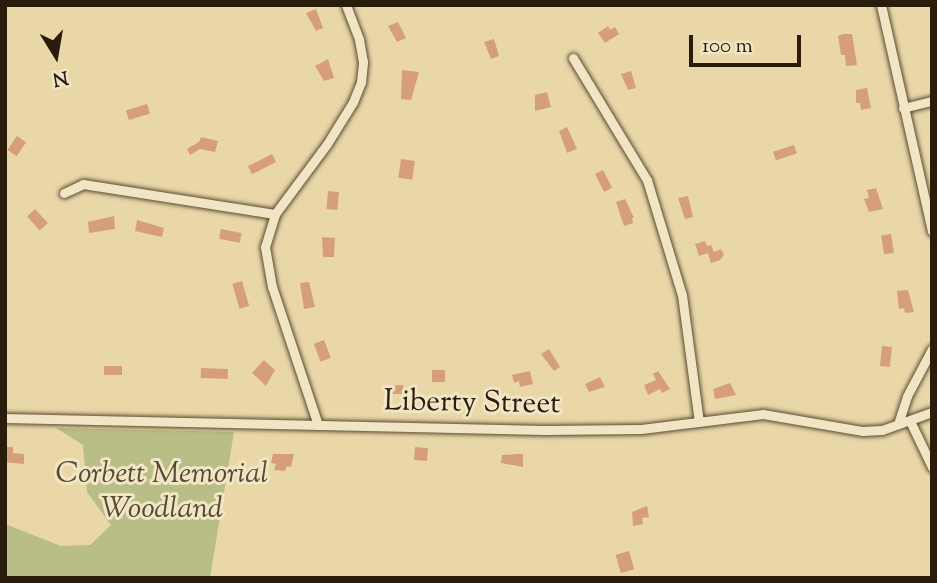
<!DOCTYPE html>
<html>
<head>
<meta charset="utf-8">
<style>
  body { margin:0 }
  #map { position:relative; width:937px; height:583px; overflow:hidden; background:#e9d7a8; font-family:"Sorts Mill Goudy",serif }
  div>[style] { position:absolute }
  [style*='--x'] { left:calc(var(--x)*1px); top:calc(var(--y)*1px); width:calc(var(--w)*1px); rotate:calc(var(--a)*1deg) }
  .green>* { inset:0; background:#b9bd86 }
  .building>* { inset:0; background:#d69f7a; transform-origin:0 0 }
  .roads { filter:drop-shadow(0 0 2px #594b32) drop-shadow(0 0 2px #594b32) }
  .minor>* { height:9px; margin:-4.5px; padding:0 4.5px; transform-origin:4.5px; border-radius:4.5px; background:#f1e5c6 }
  span { translate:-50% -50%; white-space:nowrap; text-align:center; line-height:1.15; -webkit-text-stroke:6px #f1e5c6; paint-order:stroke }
  .street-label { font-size:30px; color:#291c0b }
  .park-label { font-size:30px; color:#544c30; font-style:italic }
  .frame { position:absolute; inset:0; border:7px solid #291c0b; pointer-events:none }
  .north { position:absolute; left:21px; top:21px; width:70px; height:70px; -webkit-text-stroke:5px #f1e5c6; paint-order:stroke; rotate:169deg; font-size:19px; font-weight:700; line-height:28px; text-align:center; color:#291c0b }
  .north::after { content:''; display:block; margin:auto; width:24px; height:32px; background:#291c0b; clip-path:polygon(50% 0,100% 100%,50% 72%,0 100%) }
  .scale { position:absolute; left:689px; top:35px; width:112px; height:32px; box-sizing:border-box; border:4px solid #291c0b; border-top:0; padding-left:9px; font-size:21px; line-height:24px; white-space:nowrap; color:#291c0b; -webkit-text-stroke:5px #f1e5c6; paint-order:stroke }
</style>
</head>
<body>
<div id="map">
  <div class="green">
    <div style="clip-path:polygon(56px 428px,234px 432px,210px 578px,5px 578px,5px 524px,61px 546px,90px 545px,111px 525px,87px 492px,83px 445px)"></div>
  </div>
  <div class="building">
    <div style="clip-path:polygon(316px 9px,323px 28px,316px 31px,306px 13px)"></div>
    <div style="clip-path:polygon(398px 22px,406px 38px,397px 42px,388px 26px)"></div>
    <div style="clip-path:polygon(608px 26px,610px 30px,615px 27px,619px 34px,605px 43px,598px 33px)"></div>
    <div style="clip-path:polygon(843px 34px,852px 34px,857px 65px,846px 66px,845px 55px,841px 55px,838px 36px)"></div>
    <div style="clip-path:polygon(494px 39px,499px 56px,491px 59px,484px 42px)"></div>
    <div style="clip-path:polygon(328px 59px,334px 78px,324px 81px,315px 66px)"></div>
    <div style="clip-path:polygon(402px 70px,419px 72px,411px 100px,401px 99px)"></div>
    <div style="clip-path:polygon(631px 71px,636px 88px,628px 90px,621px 74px)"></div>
    <div style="clip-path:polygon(867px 88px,871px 108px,861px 110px,860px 103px,856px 103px,856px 90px)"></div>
    <div style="clip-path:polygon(547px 92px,551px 107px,535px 111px,535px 95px)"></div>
    <div style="left:147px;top:104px;width:10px;height:22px;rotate:73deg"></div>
    <div style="clip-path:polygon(567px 127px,577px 149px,567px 153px,559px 131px)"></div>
    <div style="left:17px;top:136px;width:11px;height:17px;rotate:34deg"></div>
    <div style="clip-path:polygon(201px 137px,218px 141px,215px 152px,200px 149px,190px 155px,187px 149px,199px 142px)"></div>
    <div style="left:794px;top:145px;width:9px;height:22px;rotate:72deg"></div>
    <div style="left:272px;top:154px;width:9px;height:27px;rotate:63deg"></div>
    <div style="left:401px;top:159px;width:14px;height:19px;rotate:8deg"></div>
    <div style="left:603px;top:170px;width:20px;height:9px;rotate:63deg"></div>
    <div style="clip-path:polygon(876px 188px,883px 209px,869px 212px,864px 199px,869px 198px,867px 190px)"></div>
    <div style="left:328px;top:191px;width:11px;height:18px;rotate:5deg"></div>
    <div style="clip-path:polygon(688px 196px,693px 217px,685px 219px,678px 198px)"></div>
    <div style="clip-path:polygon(625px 199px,634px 218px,632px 218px,633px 223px,624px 226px,616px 202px)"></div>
    <div style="left:35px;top:209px;width:19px;height:11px;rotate:47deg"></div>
    <div style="clip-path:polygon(114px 216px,115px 229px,89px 233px,88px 222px)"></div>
    <div style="clip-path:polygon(137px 220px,164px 228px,162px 237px,135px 231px)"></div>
    <div style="left:221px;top:229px;width:21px;height:10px;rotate:11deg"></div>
    <div style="left:891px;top:234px;width:19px;height:10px;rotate:81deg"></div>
    <div style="clip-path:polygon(322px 237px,335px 238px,334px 257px,323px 257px)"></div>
    <div style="clip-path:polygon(705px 241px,707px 246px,711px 245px,714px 252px,721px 249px,724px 255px,720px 260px,711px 263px,708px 253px,699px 256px,695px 244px)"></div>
    <div style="left:242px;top:281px;width:26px;height:10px;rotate:74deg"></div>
    <div style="clip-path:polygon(309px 282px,315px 307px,304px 309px,300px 283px)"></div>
    <div style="clip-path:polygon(908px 290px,914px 312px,905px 313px,904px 308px,899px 309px,897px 291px)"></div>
    <div style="left:324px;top:340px;width:19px;height:11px;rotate:69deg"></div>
    <div style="left:882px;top:346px;width:10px;height:20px;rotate:6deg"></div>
    <div style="clip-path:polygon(549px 349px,560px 367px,554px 371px,541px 354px)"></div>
    <div style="clip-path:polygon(264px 360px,275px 370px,266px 386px,252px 373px)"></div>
    <div style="left:104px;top:366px;width:18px;height:9px"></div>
    <div style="left:201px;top:368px;width:27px;height:10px;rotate:2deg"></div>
    <div style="left:432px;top:370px;width:13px;height:12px"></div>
    <div style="clip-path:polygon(530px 371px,533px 384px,520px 387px,519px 381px,514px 383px,512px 375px)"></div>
    <div style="clip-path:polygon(658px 371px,670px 389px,662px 393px,660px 389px,648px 395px,644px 385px,656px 380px,653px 374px)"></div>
    <div style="clip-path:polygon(600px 377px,605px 387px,589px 392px,585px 384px)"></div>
    <div style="clip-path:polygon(730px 383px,736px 395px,715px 399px,713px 389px)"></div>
    <div style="clip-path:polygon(403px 385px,404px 394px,385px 394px,384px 386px)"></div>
    <div style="clip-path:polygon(5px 447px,13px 447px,13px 453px,24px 454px,24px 464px,5px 462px)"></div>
    <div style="left:415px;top:447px;width:13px;height:13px;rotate:4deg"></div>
    <div style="clip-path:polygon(273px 454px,294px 454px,291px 467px,287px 466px,285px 471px,274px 470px,276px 464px,271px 463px)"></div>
    <div style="clip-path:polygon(518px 454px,523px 454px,523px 467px,501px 463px,502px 455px)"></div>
    <div style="clip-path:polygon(647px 506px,649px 517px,642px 518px,643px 524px,633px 526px,632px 512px)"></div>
    <div style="left:629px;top:551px;width:19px;height:14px;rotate:74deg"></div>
  </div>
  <div class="roads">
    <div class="minor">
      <div style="--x:881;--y:5;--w:232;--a:77.3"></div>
      <div style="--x:573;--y:58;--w:143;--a:58.8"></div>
      <div style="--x:647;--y:180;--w:120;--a:73.1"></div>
      <div style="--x:682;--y:295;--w:128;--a:82.4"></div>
      <div style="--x:903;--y:108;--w:30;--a:-14"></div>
      <div style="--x:64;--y:193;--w:21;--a:-25"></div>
      <div style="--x:83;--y:184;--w:194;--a:8.9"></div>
      <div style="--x:5;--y:418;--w:540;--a:1.27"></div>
      <div style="--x:545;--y:430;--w:96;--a:-0.6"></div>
      <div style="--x:641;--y:429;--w:123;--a:-7"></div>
      <div style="--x:763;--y:414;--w:100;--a:9.7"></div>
      <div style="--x:862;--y:431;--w:20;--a:-3"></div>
      <div style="--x:882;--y:430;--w:53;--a:-19.8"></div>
      <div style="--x:910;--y:421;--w:51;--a:64.4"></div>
      <div style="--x:898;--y:424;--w:29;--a:-72"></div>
      <div style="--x:907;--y:396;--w:53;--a:-62"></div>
      <div style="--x:318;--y:425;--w:145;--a:-108.4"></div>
      <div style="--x:272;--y:287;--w:41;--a:-99.9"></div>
      <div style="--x:265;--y:247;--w:34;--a:-73"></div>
      <div style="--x:275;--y:214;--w:87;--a:-53.4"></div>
      <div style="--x:327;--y:144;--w:49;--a:-58.2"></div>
      <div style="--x:353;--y:102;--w:22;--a:-68"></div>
      <div style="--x:361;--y:82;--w:20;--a:-84"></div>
      <div style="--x:363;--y:62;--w:23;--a:-100"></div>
      <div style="--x:359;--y:39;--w:36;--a:-111"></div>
    </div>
  </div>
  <div class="street-label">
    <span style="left:472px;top:404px;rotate:1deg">Liberty Street</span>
  </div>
  <div class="park-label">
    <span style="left:162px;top:492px">Corbett Memorial<br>Woodland</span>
  </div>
  <div class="frame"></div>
  <div class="north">N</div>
  <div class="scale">100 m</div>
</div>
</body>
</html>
